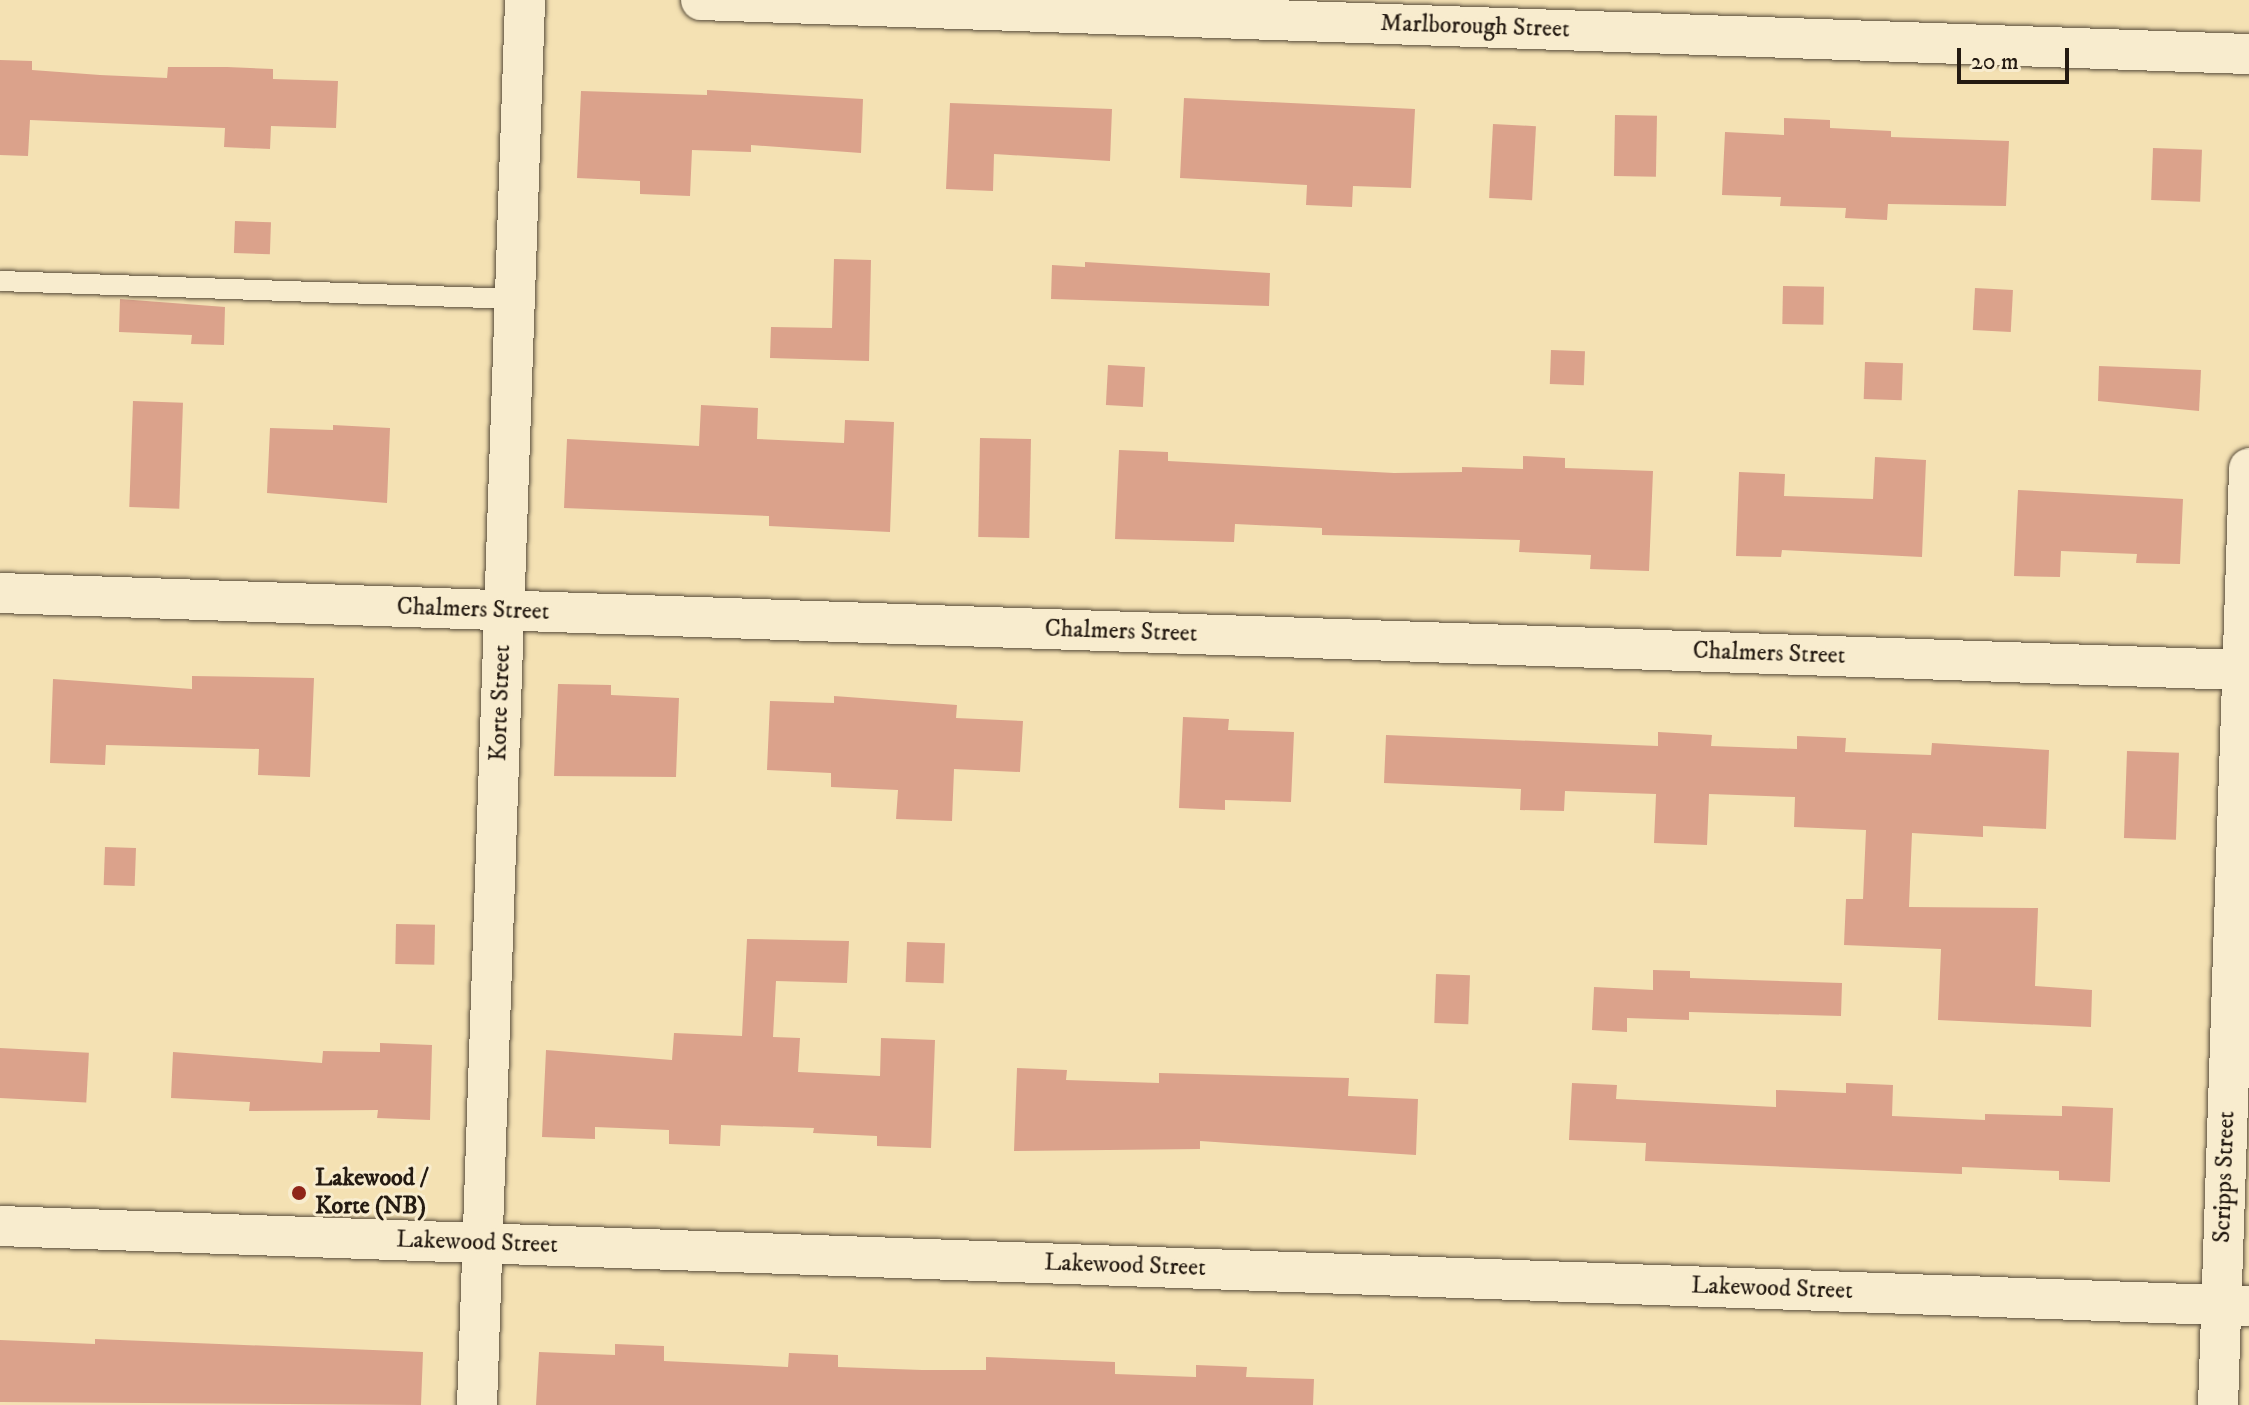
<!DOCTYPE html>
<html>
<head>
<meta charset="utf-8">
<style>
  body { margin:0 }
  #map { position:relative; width:2249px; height:1405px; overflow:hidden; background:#f4e1b3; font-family:"IM FELL DW Pica",serif }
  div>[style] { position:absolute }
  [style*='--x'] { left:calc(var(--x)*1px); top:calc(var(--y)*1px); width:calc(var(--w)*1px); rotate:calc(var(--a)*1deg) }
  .building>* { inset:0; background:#dba28b; transform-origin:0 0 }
  .roads { filter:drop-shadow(0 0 2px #584c3a) drop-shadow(0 0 2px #584c3a) }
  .service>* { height:20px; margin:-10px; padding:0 10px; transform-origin:10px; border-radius:10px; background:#f8ecce }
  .minor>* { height:40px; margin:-20px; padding:0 20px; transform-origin:20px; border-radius:20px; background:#f8ecce }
  .dots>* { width:22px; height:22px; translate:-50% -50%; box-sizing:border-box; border:4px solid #f8ecce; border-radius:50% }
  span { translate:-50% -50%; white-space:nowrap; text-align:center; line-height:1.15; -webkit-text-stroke:6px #f8ecce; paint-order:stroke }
  .street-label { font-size:24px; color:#241a11 }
  .poi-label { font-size:24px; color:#241a11; font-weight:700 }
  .left { translate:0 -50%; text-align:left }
  .scale { position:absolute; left:1957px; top:48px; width:112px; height:36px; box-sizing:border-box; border:4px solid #241a11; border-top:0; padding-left:10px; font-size:24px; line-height:28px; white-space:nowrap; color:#241a11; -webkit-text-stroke:6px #f8ecce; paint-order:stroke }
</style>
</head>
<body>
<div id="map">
  <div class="building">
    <div style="clip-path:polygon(0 60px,32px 61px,32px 70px,100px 75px,167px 78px,168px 67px,227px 67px,273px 69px,273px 79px,338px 81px,336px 128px,271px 126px,270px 149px,224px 147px,225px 128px,30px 120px,28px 156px,0 155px)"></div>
    <div style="clip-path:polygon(707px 90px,863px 99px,861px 153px,751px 145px,751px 152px,692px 150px,690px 196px,640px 194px,640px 181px,577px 178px,581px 91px,707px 95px)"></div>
    <div style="clip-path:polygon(1184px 98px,1415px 109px,1411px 188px,1353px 186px,1352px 207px,1306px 205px,1307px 185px,1180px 178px)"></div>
    <div style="clip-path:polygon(950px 103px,1112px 109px,1110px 161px,994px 154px,993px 191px,946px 189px)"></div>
    <div style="left:1615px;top:115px;width:42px;height:61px;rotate:1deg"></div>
    <div style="clip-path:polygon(1784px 118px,1830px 120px,1830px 128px,1891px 131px,1891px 137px,2009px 141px,2006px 206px,1888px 204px,1887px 220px,1845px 218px,1846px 208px,1780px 206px,1781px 197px,1722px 195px,1725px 132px,1784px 135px)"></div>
    <div style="left:1493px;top:124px;width:43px;height:74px;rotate:3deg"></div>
    <div style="left:2153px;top:148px;width:49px;height:52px;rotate:2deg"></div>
    <div style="left:235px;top:221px;width:36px;height:32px;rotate:2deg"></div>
    <div style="clip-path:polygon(834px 259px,871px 260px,869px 361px,770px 358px,771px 327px,832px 328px)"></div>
    <div style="clip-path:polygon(1085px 262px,1270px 273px,1269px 306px,1051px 299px,1052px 265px,1085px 267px)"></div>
    <div style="left:1783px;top:286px;width:41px;height:38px;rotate:1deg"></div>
    <div style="left:1975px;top:288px;width:38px;height:42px;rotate:3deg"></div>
    <div style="clip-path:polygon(120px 299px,225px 307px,224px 345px,191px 344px,192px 335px,119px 332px)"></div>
    <div style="left:1551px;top:350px;width:34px;height:34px;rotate:2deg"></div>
    <div style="left:1865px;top:362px;width:38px;height:37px;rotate:2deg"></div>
    <div style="left:1108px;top:365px;width:37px;height:40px;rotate:3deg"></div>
    <div style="clip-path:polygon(2099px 366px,2201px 370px,2199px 411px,2098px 401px)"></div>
    <div style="left:133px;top:401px;width:50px;height:106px;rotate:2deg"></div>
    <div style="clip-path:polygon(701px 405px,758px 408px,757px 439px,844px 443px,845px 420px,894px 422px,890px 532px,769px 526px,769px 516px,564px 508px,567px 439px,699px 446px)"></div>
    <div style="clip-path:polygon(333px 425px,390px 428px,387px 503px,267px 493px,270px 428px,333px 430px)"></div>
    <div style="left:980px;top:438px;width:51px;height:99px;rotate:1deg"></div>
    <div style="clip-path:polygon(1119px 450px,1168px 452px,1168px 461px,1394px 473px,1462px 472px,1462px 467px,1523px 469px,1523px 456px,1565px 458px,1565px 468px,1653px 471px,1649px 571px,1590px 569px,1591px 555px,1519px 552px,1520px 540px,1322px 535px,1322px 528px,1235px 524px,1234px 542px,1115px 539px)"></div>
    <div style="clip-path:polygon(1875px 457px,1926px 460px,1922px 557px,1782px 550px,1781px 557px,1736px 556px,1739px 472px,1785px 474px,1784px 496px,1873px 499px)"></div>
    <div style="clip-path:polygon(2018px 490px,2183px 499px,2180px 564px,2136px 563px,2137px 554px,2061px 551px,2060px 577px,2014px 576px)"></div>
    <div style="clip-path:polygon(192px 676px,314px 678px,310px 777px,258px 775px,259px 749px,106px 745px,105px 765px,50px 763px,53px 679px,192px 689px)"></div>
    <div style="clip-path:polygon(558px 684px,611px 685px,611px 695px,679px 698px,676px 777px,554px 776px)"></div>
    <div style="clip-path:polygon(834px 696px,957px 705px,956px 718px,1023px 721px,1020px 772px,954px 769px,952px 821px,896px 819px,898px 790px,831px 787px,831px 773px,767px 770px,770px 701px,834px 703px)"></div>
    <div style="clip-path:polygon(1183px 717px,1229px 719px,1228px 730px,1294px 732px,1291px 802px,1225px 800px,1225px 810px,1179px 808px)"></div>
    <div style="clip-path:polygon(1658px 732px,1712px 735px,1711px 746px,1797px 749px,1797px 736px,1846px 738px,1845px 752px,1931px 755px,1932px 743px,2049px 750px,2046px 829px,1983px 826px,1983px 837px,1912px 833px,1909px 907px,2038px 908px,2035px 986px,2092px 990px,2091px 1027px,1938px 1020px,1941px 949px,1844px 945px,1846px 899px,1863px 899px,1866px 830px,1794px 827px,1795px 797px,1709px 794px,1707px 845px,1654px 843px,1656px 794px,1565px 791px,1564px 811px,1520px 810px,1521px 789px,1384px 783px,1386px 735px,1658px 746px)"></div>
    <div style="left:2127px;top:751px;width:52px;height:87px;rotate:2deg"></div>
    <div style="left:105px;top:847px;width:31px;height:38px;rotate:2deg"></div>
    <div style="left:396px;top:924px;width:39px;height:40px;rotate:1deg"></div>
    <div style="clip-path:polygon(747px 939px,849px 941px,847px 983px,776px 981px,773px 1037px,800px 1038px,798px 1072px,880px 1076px,881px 1038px,935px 1040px,931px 1148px,877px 1146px,877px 1136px,813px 1133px,814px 1128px,721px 1125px,720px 1146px,669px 1144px,669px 1130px,595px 1127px,595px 1139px,542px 1137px,546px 1050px,672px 1060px,674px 1033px,742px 1036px)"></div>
    <div style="left:907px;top:942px;width:38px;height:40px;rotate:2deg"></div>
    <div style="clip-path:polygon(1653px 970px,1690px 971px,1690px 978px,1842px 983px,1841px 1016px,1689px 1012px,1689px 1020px,1627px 1018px,1627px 1032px,1592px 1030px,1594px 987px,1653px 990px)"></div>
    <div style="left:1436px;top:974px;width:34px;height:49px;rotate:2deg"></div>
    <div style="clip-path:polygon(380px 1043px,432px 1045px,430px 1120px,377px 1118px,378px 1110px,249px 1111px,250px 1102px,171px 1098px,173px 1052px,322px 1063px,323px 1051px,380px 1052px)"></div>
    <div style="left:0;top:1048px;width:89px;height:50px;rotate:3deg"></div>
    <div style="clip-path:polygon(1017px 1068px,1067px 1070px,1066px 1080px,1159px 1083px,1159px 1073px,1349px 1078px,1348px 1096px,1418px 1099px,1416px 1155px,1200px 1141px,1200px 1149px,1014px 1151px)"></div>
    <div style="clip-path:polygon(1572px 1083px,1617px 1085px,1616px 1099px,1776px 1107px,1776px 1090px,1846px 1093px,1846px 1083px,1893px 1085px,1892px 1116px,1985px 1120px,1985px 1114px,2062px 1116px,2062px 1106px,2113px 1108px,2110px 1182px,2059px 1180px,2059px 1171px,1962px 1167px,1962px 1174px,1645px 1161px,1646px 1143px,1569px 1140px)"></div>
    <div style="clip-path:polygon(95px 1339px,423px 1352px,421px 1405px,0 1402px,0 1340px,95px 1344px)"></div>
    <div style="clip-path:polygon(615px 1344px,664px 1346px,664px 1361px,788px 1367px,789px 1353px,838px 1355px,838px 1367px,922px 1370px,986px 1370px,986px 1357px,1115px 1362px,1115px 1374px,1196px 1377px,1196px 1365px,1247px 1367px,1246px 1377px,1314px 1379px,1313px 1405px,536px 1405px,539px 1352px,615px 1355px)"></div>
  </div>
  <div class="roads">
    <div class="service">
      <div style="--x:0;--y:281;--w:515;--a:2"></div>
    </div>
    <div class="minor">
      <div style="--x:701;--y:0;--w:1549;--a:2"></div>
      <div style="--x:0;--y:593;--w:2243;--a:1.97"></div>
      <div style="--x:0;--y:1226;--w:2250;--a:2.04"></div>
      <div style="--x:477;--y:1405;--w:1406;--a:-88.04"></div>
      <div style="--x:2218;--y:1405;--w:937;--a:-88.1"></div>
    </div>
  </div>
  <div class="dots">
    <div style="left:299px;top:1193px;background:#8f2418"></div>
  </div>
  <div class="street-label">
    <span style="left:1475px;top:27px;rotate:2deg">Marlborough Street</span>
    <span style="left:473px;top:610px;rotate:2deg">Chalmers Street</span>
    <span style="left:1121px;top:632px;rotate:2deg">Chalmers Street</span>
    <span style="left:1769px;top:654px;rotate:2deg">Chalmers Street</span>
    <span style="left:501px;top:703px;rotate:-88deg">Korte Street</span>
    <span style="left:2225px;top:1177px;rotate:-88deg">Scripps Street</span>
    <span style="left:477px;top:1243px;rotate:2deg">Lakewood Street</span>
    <span style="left:1125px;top:1266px;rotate:2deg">Lakewood Street</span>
    <span style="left:1772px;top:1289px;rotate:2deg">Lakewood Street</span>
  </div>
  <div class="poi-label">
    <span class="left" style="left:315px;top:1193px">Lakewood /<br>Korte (NB)</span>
  </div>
  <div class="scale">20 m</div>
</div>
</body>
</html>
